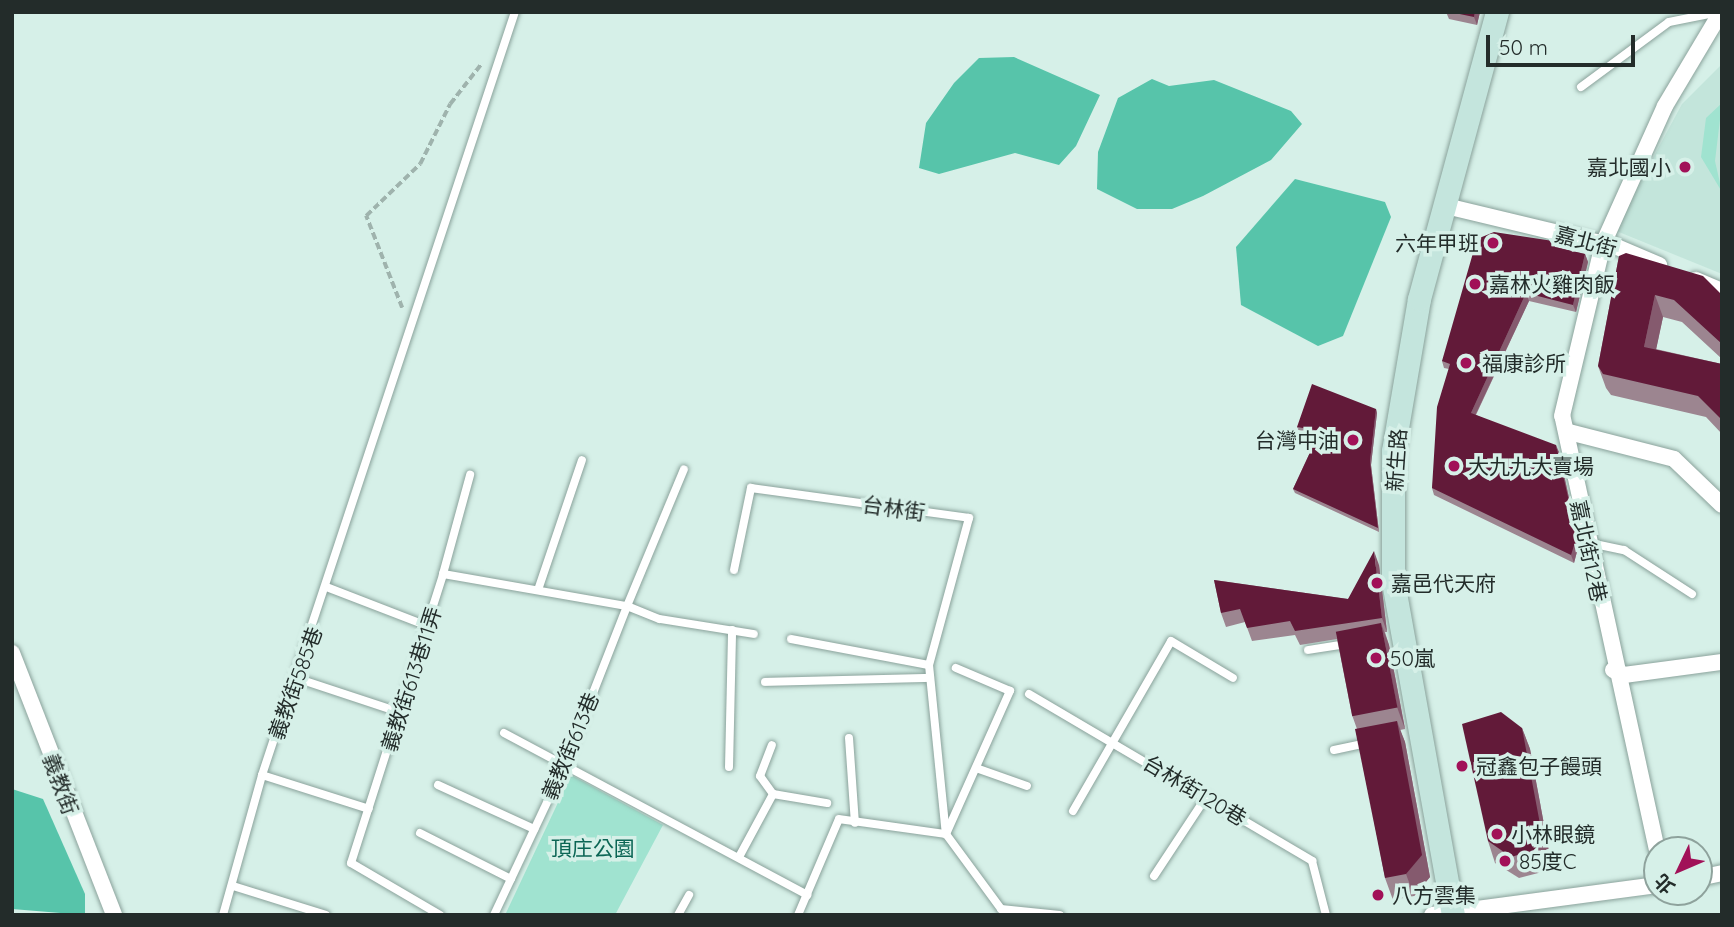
<!DOCTYPE html>
<html>
<head>
<meta charset="utf-8">
<style>
  body { margin:0 }
  #map { position:relative; width:1734px; height:927px; overflow:hidden; background:#d6f0e8; font-family:Quicksand,"Noto Sans TC",sans-serif }
  div>[style] { position:absolute }
  [style*='--x'] { left:calc(var(--x)*1px); top:calc(var(--y)*1px); width:calc(var(--w)*1px); rotate:calc(var(--a)*1deg) }
  .built>* { inset:0; background:#c3e5db }
  .green>* { inset:0; background:#a0e3d0 }
  .forest>* { inset:0; background:#57c4aa }
  .path>* { height:3.5px; margin-top:-1.75px; transform-origin:0; background:repeating-linear-gradient(90deg,#9fb3ad 0 7px,transparent 0 10.5px) }
  .roads { filter:drop-shadow(0 0 2px #8aa29b) drop-shadow(0 0 2px #8aa29b) }
  .lane>* { height:8px; margin:-4px; padding:0 4px; transform-origin:4px; border-radius:4px; background:#fff }
  .street>* { height:16px; margin:-8px; padding:0 8px; transform-origin:8px; border-radius:8px; background:#fff }
  .secondary>* { height:23px; margin:-11.5px; padding:0 11.5px; transform-origin:11.5px; border-radius:11.5px; background:#c4e5dd }
  .wall>* { inset:0; background:#9c8590 }
  .shaded-wall>* { inset:0; background:#855a6e }
  .building>* { inset:0; background:#621a39; transform-origin:0 0 }
  .dots>* { width:19px; height:19px; translate:-50% -50%; box-sizing:border-box; border:4px solid #d6f0e8; border-radius:50% }
  span { translate:-50% -50%; white-space:nowrap; text-align:center; line-height:1.15; -webkit-text-stroke:7px #d6f0e8; paint-order:stroke }
  .poi-label { font-size:21px; color:#232c2a }
  .right { translate:-100% -50%; text-align:right }
  .left { translate:0 -50%; text-align:left }
  .street-label { font-size:21px; color:#232c2a }
  .park-label { font-size:21px; color:#0c6655 }
  .frame { position:absolute; inset:0; border:14px solid #232c2a; pointer-events:none }
  .north { position:absolute; left:1643px; top:836px; width:70px; height:70px; box-sizing:border-box; background:#d6f0e8; border:2px solid #8ea29c; border-radius:50%; rotate:226deg; font-size:19px; font-weight:700; line-height:28px; text-align:center; color:#232c2a }
  .north::after { content:''; display:block; margin:auto; width:24px; height:32px; background:#a11158; clip-path:polygon(50% 0,100% 100%,50% 72%,0 100%) }
  .scale { position:absolute; left:1486px; top:35px; width:149px; height:32px; box-sizing:border-box; border:4px solid #232c2a; border-top:0; padding-left:9px; font-size:21px; line-height:24px; white-space:nowrap; color:#232c2a; -webkit-text-stroke:5px #d6f0e8; paint-order:stroke }
</style>
</head>
<body>
<div id="map">
  <div class="built">
    <div style="clip-path:polygon(1722px 64px,1722px 274px,1614px 230px,1682px 104px)"></div>
  </div>
  <div class="green">
    <div style="clip-path:polygon(1722px 103px,1715px 161px,1722px 192px,1701px 157px,1706px 118px)"></div>
    <div style="clip-path:polygon(571px 775px,663px 825px,615px 915px,505px 915px)"></div>
  </div>
  <div class="forest">
    <div style="clip-path:polygon(1014px 57px,1100px 95px,1076px 146px,1059px 165px,1015px 153px,939px 174px,919px 168px,926px 123px,954px 83px,979px 58px)"></div>
    <div style="clip-path:polygon(1152px 79px,1169px 86px,1214px 80px,1291px 111px,1302px 124px,1271px 160px,1203px 196px,1172px 209px,1137px 209px,1097px 189px,1098px 152px,1118px 98px)"></div>
    <div style="clip-path:polygon(1295px 179px,1385px 202px,1391px 217px,1343px 336px,1318px 346px,1241px 305px,1236px 247px)"></div>
    <div style="clip-path:polygon(12px 789px,43px 799px,85px 894px,85px 915px,12px 909px)"></div>
  </div>
  <div class="path">
    <div style="--x:402;--y:308;--w:99;--a:-111.4"></div>
    <div style="--x:366;--y:216;--w:75;--a:-43.9"></div>
    <div style="--x:420;--y:164;--w:67;--a:-63.4"></div>
    <div style="--x:450;--y:104;--w:52;--a:-52"></div>
  </div>
  <div class="roads">
    <div class="lane">
      <div style="--x:1581;--y:87;--w:109;--a:-36.5"></div>
      <div style="--x:1669;--y:22;--w:51;--a:-11.3"></div>
      <div style="--x:1590;--y:543;--w:35;--a:12"></div>
      <div style="--x:1624;--y:550;--w:81;--a:32.9"></div>
      <div style="--x:734;--y:570;--w:84;--a:-78.3"></div>
      <div style="--x:751;--y:488;--w:220;--a:7.8"></div>
      <div style="--x:969;--y:518;--w:152;--a:105.2"></div>
      <div style="--x:443;--y:574;--w:103;--a:-74.7"></div>
      <div style="--x:329;--y:588;--w:108;--a:21.1"></div>
      <div style="--x:538;--y:590;--w:137;--a:-71.3"></div>
      <div style="--x:791;--y:639;--w:140;--a:10.7"></div>
      <div style="--x:929;--y:665;--w:170;--a:84.3"></div>
      <div style="--x:946;--y:834;--w:93;--a:53.7"></div>
      <div style="--x:1001;--y:909;--w:59;--a:5.8"></div>
      <div style="--x:1308;--y:650;--w:38;--a:-9"></div>
      <div style="--x:299;--y:679;--w:108;--a:18.3"></div>
      <div style="--x:765;--y:682;--w:165;--a:-1.4"></div>
      <div style="--x:1029;--y:694;--w:329;--a:30.5"></div>
      <div style="--x:1312;--y:861;--w:56;--a:75.5"></div>
      <div style="--x:504;--y:733;--w:344;--a:28.1"></div>
      <div style="--x:849;--y:738;--w:85;--a:86"></div>
      <div style="--x:1334;--y:750;--w:33;--a:-12"></div>
      <div style="--x:729;--y:767;--w:137;--a:-88.7"></div>
      <div style="--x:976;--y:768;--w:54;--a:19.4"></div>
      <div style="--x:262;--y:775;--w:112;--a:17.6"></div>
      <div style="--x:438;--y:785;--w:106;--a:24.6"></div>
      <div style="--x:773;--y:794;--w:55;--a:9.5"></div>
      <div style="--x:1073;--y:811;--w:196;--a:-60"></div>
      <div style="--x:1171;--y:641;--w:72;--a:30.8"></div>
      <div style="--x:420;--y:833;--w:102;--a:26.8"></div>
      <div style="--x:739;--y:857;--w:72;--a:-61.6"></div>
      <div style="--x:773;--y:794;--w:22;--a:-126"></div>
      <div style="--x:760;--y:776;--w:33;--a:-69"></div>
      <div style="--x:1154;--y:876;--w:95;--a:-56.6"></div>
      <div style="--x:233;--y:886;--w:97;--a:17.3"></div>
      <div style="--x:223;--y:915;--w:145;--a:-74.4"></div>
      <div style="--x:262;--y:775;--w:804;--a:-71.66"></div>
      <div style="--x:440;--y:915;--w:103;--a:-149.7"></div>
      <div style="--x:351;--y:863;--w:303;--a:-72.3"></div>
      <div style="--x:443;--y:574;--w:187;--a:9.9"></div>
      <div style="--x:627;--y:606;--w:148;--a:-67.4"></div>
      <div style="--x:494;--y:915;--w:169;--a:-64.8"></div>
      <div style="--x:566;--y:762;--w:168;--a:-68.6"></div>
      <div style="--x:627;--y:606;--w:35;--a:22"></div>
      <div style="--x:660;--y:619;--w:95;--a:9.1"></div>
      <div style="--x:678;--y:915;--w:23;--a:-61"></div>
      <div style="--x:798;--y:915;--w:104;--a:-66.9"></div>
      <div style="--x:839;--y:819;--w:108;--a:8"></div>
      <div style="--x:946;--y:834;--w:157;--a:-65.9"></div>
      <div style="--x:1010;--y:691;--w:59;--a:-156.9"></div>
    </div>
    <div class="street">
      <div style="--x:1446;--y:206;--w:176;--a:13.5"></div>
      <div style="--x:1617;--y:247;--w:46;--a:23.2"></div>
      <div style="--x:1696;--y:280;--w:28;--a:23"></div>
      <div style="--x:1569;--y:432;--w:108;--a:14.4"></div>
      <div style="--x:1674;--y:459;--w:66;--a:43.8"></div>
      <div style="--x:12;--y:653;--w:281;--a:68.7"></div>
      <div style="--x:1613;--y:670;--w:12;--a:24"></div>
      <div style="--x:1624;--y:675;--w:99;--a:-7.6"></div>
      <div style="--x:1657;--y:850;--w:444;--a:-102.3"></div>
      <div style="--x:1562;--y:416;--w:177;--a:-76.6"></div>
      <div style="--x:1603;--y:244;--w:151;--a:-65.8"></div>
      <div style="--x:1665;--y:106;--w:109;--a:-59.2"></div>
      <div style="--x:1699;--y:878;--w:24;--a:-12"></div>
      <div style="--x:1432;--y:915;--w:227;--a:-7.6"></div>
    </div>
    <div class="secondary">
      <div style="--x:1453;--y:915;--w:340;--a:-100.2"></div>
      <div style="--x:1393;--y:580;--w:129;--a:-90"></div>
      <div style="--x:1393;--y:451;--w:154;--a:-80.3"></div>
      <div style="--x:1419;--y:299;--w:297;--a:-74.8"></div>
    </div>
  </div>
  <div class="wall">
    <div style="clip-path:polygon(1446px 12px,1480px 12px,1477px 25px,1449px 19px)"></div>
    <div style="clip-path:polygon(1553px 241px,1555px 247px,1585px 254px,1588px 262px,1576px 312px,1529px 301px,1476px 415px,1559px 452px,1579px 544px,1574px 563px,1434px 495px,1432px 488px,1449px 369px,1444px 368px,1442px 361px)"></div>
    <div style="clip-path:polygon(1619px 256px,1722px 295px,1722px 359px,1682px 322px,1663px 317px,1656px 349px,1722px 364px,1722px 434px,1706px 417px,1611px 395px,1606px 388px,1598px 366px)"></div>
    <div style="clip-path:polygon(1376px 409px,1377px 413px,1371px 465px,1379px 532px,1295px 493px,1293px 489px,1318px 435px,1298px 431px,1297px 427px)"></div>
    <div style="clip-path:polygon(1379px 565px,1387px 632px,1385px 632px,1389px 645px,1405px 729px,1400px 730px,1405px 742px,1430px 877px,1414px 896px,1393px 900px,1385px 878px,1357px 729px,1352px 715px,1337px 639px,1300px 645px,1295px 635px,1252px 641px,1245px 622px,1226px 627px,1221px 613px,1214px 580px,1348px 599px)"></div>
    <div style="clip-path:polygon(1522px 728px,1530px 749px,1551px 862px,1546px 871px,1519px 878px,1495px 863px,1488px 841px)"></div>
  </div>
  <div class="shaded-wall">
    <div style="clip-path:polygon(1475px 12px,1480px 12px,1477px 25px,1474px 17px)"></div>
    <div style="clip-path:polygon(1585px 254px,1588px 262px,1576px 312px,1573px 305px)"></div>
    <div style="clip-path:polygon(1526px 293px,1529px 301px,1473px 420px,1471px 413px)"></div>
    <div style="clip-path:polygon(1655px 295px,1663px 317px,1652px 369px,1644px 347px)"></div>
    <div style="clip-path:polygon(1376px 409px,1377px 413px,1371px 465px,1379px 532px,1378px 528px,1370px 461px)"></div>
    <div style="clip-path:polygon(1556px 445px,1559px 452px,1579px 544px,1574px 563px,1571px 555px)"></div>
    <div style="clip-path:polygon(1374px 551px,1379px 565px,1387px 632px,1382px 618px)"></div>
    <div style="clip-path:polygon(1381px 623px,1389px 645px,1405px 729px,1397px 707px)"></div>
    <div style="clip-path:polygon(1397px 721px,1405px 742px,1430px 877px,1414px 896px,1406px 874px)"></div>
    <div style="clip-path:polygon(1522px 728px,1530px 749px,1551px 862px,1546px 871px,1538px 849px)"></div>
  </div>
  <div class="building">
    <div style="clip-path:polygon(1450px 12px,1475px 12px,1474px 17px)"></div>
    <div style="clip-path:polygon(1494px 232px,1553px 241px,1551px 246px,1585px 254px,1573px 305px,1526px 293px,1471px 413px,1556px 445px,1577px 536px,1571px 555px,1432px 488px,1437px 407px,1450px 364px,1442px 361px,1477px 239px)"></div>
    <div style="clip-path:polygon(1626px 253px,1703px 276px,1722px 295px,1722px 344px,1674px 300px,1655px 295px,1644px 347px,1722px 364px,1722px 420px,1698px 396px,1603px 374px,1598px 366px,1619px 256px)"></div>
    <div style="clip-path:polygon(1312px 384px,1376px 409px,1370px 461px,1378px 528px,1293px 489px,1320px 431px,1297px 427px)"></div>
    <div style="clip-path:polygon(1374px 551px,1382px 618px,1295px 631px,1290px 621px,1247px 628px,1240px 609px,1221px 613px,1214px 580px,1348px 599px)"></div>
    <div style="left:1381px;top:623px;width:86px;height:46px;rotate:79deg"></div>
    <div style="clip-path:polygon(1501px 712px,1522px 728px,1543px 840px,1538px 849px,1511px 857px,1488px 841px,1462px 724px)"></div>
    <div style="clip-path:polygon(1397px 721px,1422px 855px,1406px 874px,1385px 878px,1355px 729px)"></div>
  </div>
  <div class="dots">
    <div style="left:1685px;top:167px;background:#a11158"></div>
    <div style="left:1493px;top:243px;background:#a11158"></div>
    <div style="left:1475px;top:284px;background:#a11158"></div>
    <div style="left:1466px;top:363px;background:#a11158"></div>
    <div style="left:1353px;top:440px;background:#a11158"></div>
    <div style="left:1454px;top:466px;background:#a11158"></div>
    <div style="left:1377px;top:583px;background:#a11158"></div>
    <div style="left:1376px;top:658px;background:#a11158"></div>
    <div style="left:1462px;top:766px;background:#a11158"></div>
    <div style="left:1497px;top:834px;background:#a11158"></div>
    <div style="left:1505px;top:861px;background:#a11158"></div>
    <div style="left:1378px;top:895px;background:#a11158"></div>
  </div>
  <div class="poi-label">
    <span class="right" style="left:1671px;top:167px">嘉北國小</span>
    <span class="right" style="left:1479px;top:243px">六年甲班</span>
    <span class="left" style="left:1489px;top:284px">嘉林火雞肉飯</span>
    <span class="left" style="left:1482px;top:363px">福康診所</span>
    <span class="right" style="left:1339px;top:440px">台灣中油</span>
    <span class="left" style="left:1468px;top:466px">大九九大賣場</span>
    <span class="left" style="left:1391px;top:583px">嘉邑代天府</span>
    <span class="left" style="left:1390px;top:658px">50嵐</span>
    <span class="left" style="left:1476px;top:766px">冠鑫包子饅頭</span>
    <span class="left" style="left:1511px;top:834px">小林眼鏡</span>
    <span class="left" style="left:1519px;top:861px">85度C</span>
    <span class="left" style="left:1392px;top:895px">八方雲集</span>
  </div>
  <div class="street-label">
    <span style="left:1586px;top:241px;rotate:15deg">嘉北街</span>
    <span style="left:1396px;top:460px;rotate:-86deg">新生路</span>
    <span style="left:894px;top:508px;rotate:8deg">台林街</span>
    <span style="left:1589px;top:551px;rotate:78deg">嘉北街12巷</span>
    <span style="left:411px;top:679px;rotate:-72deg">義教街613巷11弄</span>
    <span style="left:295px;top:683px;rotate:-70deg">義教街585巷</span>
    <span style="left:570px;top:746px;rotate:-67deg">義教街613巷</span>
    <span style="left:61px;top:784px;rotate:70deg">義教街</span>
    <span style="left:1195px;top:790px;rotate:31deg">台林街120巷</span>
  </div>
  <div class="park-label">
    <span style="left:593px;top:848px">頂庄公園</span>
  </div>
  <div class="frame"></div>
  <div class="north">北</div>
  <div class="scale">50 m</div>
</div>
</body>
</html>
